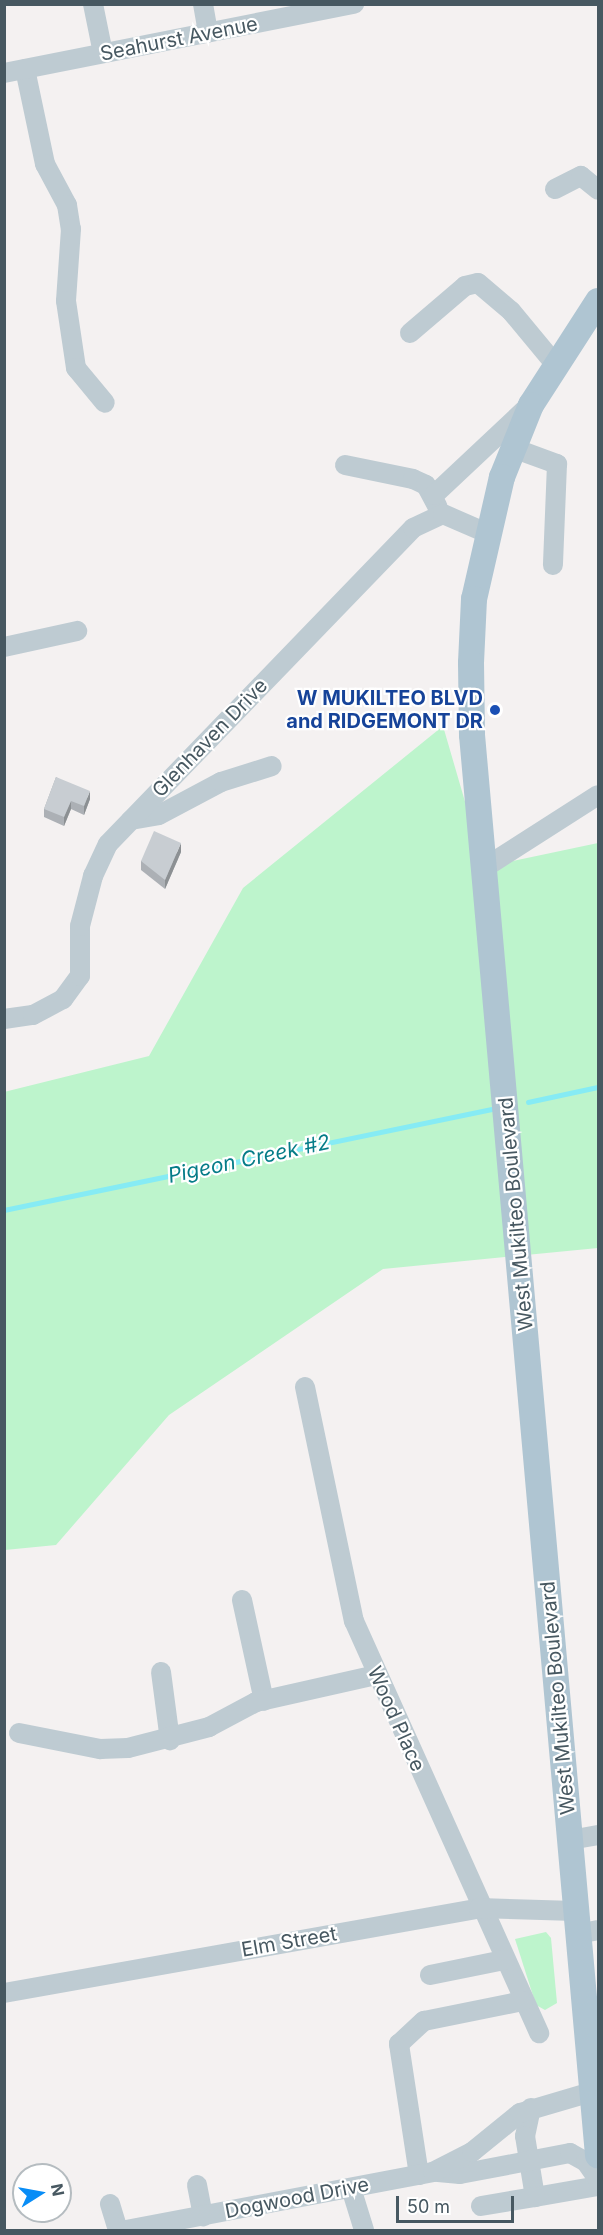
<!DOCTYPE html>
<html>
<head>
<meta charset="utf-8">
<style>
  body { margin:0 }
  #map { position:relative; width:603px; height:2235px; overflow:hidden; background:#f4f1f1; font-family:Inter,sans-serif }
  div>[style] { position:absolute }
  [style*='--x'] { left:calc(var(--x)*1px); top:calc(var(--y)*1px); width:calc(var(--w)*1px); rotate:calc(var(--a)*1deg) }
  .green>* { inset:0; background:#bdf4cc }
  .stream>* { height:4.5px; margin:-2.25px; padding:0 2.25px; transform-origin:2.25px; border-radius:2.25px; background:#86ebf4 }
  .minor>* { height:20px; margin:-10px; padding:0 10px; transform-origin:10px; border-radius:10px; background:#becbd2 }
  .major>* { height:26px; margin:-13px; padding:0 13px; transform-origin:13px; border-radius:13px; background:#afc5d2 }
  .wall>* { inset:0; background:#acb0b5 }
  .shaded-wall>* { inset:0; background:#8c9093 }
  .building>* { inset:0; background:#c8cdd2 }
  .dots>* { width:16px; height:16px; translate:-50% -50%; box-sizing:border-box; border:3px solid #fff; border-radius:50% }
  span { translate:-50% -50%; white-space:nowrap; text-align:center; line-height:1.15; -webkit-text-stroke:4.5px #fff; paint-order:stroke }
  .street-label { font-size:20px; color:#475861 }
  .transit-label { font-size:20px; color:#164399; font-weight:700 }
  .right { translate:-100% -50%; text-align:right }
  .water-label { font-size:21px; color:#057c88; font-style:italic }
  .frame { position:absolute; inset:0; border:6px solid #475861; pointer-events:none }
  .north { position:absolute; left:12px; top:2163px; width:60px; height:60px; box-sizing:border-box; background:#fff; border:2px solid #b5bcc0; border-radius:50%; rotate:79deg; font-size:16px; font-weight:700; line-height:24px; text-align:center; color:#475861 }
  .north::after { content:''; display:block; margin:auto; width:21px; height:27px; background:#098df6; clip-path:polygon(50% 0,100% 100%,50% 72%,0 100%) }
  .scale { position:absolute; left:396px; top:2196px; width:118px; height:27px; box-sizing:border-box; border:3px solid #475861; border-top:0; padding-left:8px; font-size:18px; line-height:21px; white-space:nowrap; color:#475861; -webkit-text-stroke:4px #fff; paint-order:stroke }
</style>
</head>
<body>
<div id="map">
  <div class="green">
    <div style="clip-path:polygon(443px 726px,484px 867px,598px 843px,598px 1248px,383px 1269px,169px 1415px,56px 1545px,5px 1550px,4px 1092px,149px 1056px,243px 888px)"></div>
    <div style="clip-path:polygon(546px 1932px,551px 1938px,557px 2003px,545px 2010px,536px 2005px,515px 1939px)"></div>
  </div>
  <div class="stream">
    <div style="--x:528;--y:1102;--w:72;--a:-12.1"></div>
    <div style="--x:4;--y:1210;--w:499;--a:-11.7"></div>
  </div>
  <div class="minor">
    <div style="--x:93;--y:4;--w:50;--a:78.5"></div>
    <div style="--x:203;--y:4;--w:29;--a:80"></div>
    <div style="--x:25;--y:69;--w:97;--a:78.1"></div>
    <div style="--x:45;--y:164;--w:47;--a:61.8"></div>
    <div style="--x:67;--y:205;--w:24;--a:81"></div>
    <div style="--x:71;--y:229;--w:72;--a:94"></div>
    <div style="--x:66;--y:301;--w:68;--a:81.5"></div>
    <div style="--x:76;--y:368;--w:45;--a:50.4"></div>
    <div style="--x:4;--y:73;--w:357;--a:-11.2"></div>
    <div style="--x:555;--y:189;--w:29;--a:-27"></div>
    <div style="--x:581;--y:176;--w:22;--a:39"></div>
    <div style="--x:410;--y:333;--w:72;--a:-40.5"></div>
    <div style="--x:465;--y:286;--w:13;--a:-13"></div>
    <div style="--x:478;--y:283;--w:43;--a:40.3"></div>
    <div style="--x:511;--y:311;--w:69;--a:50.3"></div>
    <div style="--x:513;--y:448;--w:47;--a:20"></div>
    <div style="--x:557;--y:464;--w:101;--a:92.3"></div>
    <div style="--x:345;--y:465;--w:69;--a:11.6"></div>
    <div style="--x:413;--y:479;--w:14;--a:25"></div>
    <div style="--x:426;--y:485;--w:24;--a:62"></div>
    <div style="--x:434;--y:495;--w:132;--a:-43.2"></div>
    <div style="--x:4;--y:647;--w:75;--a:-12.4"></div>
    <div style="--x:131;--y:820;--w:28;--a:-10"></div>
    <div style="--x:159;--y:815;--w:70;--a:-28"></div>
    <div style="--x:221;--y:782;--w:53;--a:-17.4"></div>
    <div style="--x:484;--y:868;--w:135;--a:-32.6"></div>
    <div style="--x:4;--y:1019;--w:29;--a:-8"></div>
    <div style="--x:33;--y:1015;--w:34;--a:-28"></div>
    <div style="--x:63;--y:999;--w:29;--a:-54"></div>
    <div style="--x:80;--y:976;--w:50;--a:-90"></div>
    <div style="--x:80;--y:926;--w:52;--a:-75.4"></div>
    <div style="--x:93;--y:876;--w:35;--a:-65"></div>
    <div style="--x:108;--y:844;--w:439;--a:-46"></div>
    <div style="--x:413;--y:528;--w:33;--a:-25"></div>
    <div style="--x:443;--y:514;--w:48;--a:23.4"></div>
    <div style="--x:305;--y:1387;--w:239;--a:78.2"></div>
    <div style="--x:354;--y:1621;--w:452;--a:65.8"></div>
    <div style="--x:242;--y:1600;--w:103;--a:77.7"></div>
    <div style="--x:161;--y:1672;--w:69;--a:82.5"></div>
    <div style="--x:19;--y:1733;--w:83;--a:11.2"></div>
    <div style="--x:100;--y:1749;--w:28;--a:-2"></div>
    <div style="--x:128;--y:1748;--w:84;--a:-14.5"></div>
    <div style="--x:209;--y:1727;--w:53;--a:-28"></div>
    <div style="--x:256;--y:1702;--w:123;--a:-12.7"></div>
    <div style="--x:570;--y:1840;--w:28;--a:-10"></div>
    <div style="--x:578;--y:1934;--w:20;--a:-11"></div>
    <div style="--x:430;--y:1975;--w:76;--a:-11.5"></div>
    <div style="--x:4;--y:1993;--w:483;--a:-10.1"></div>
    <div style="--x:479;--y:1908;--w:96;--a:1.8"></div>
    <div style="--x:531;--y:2108;--w:29;--a:102"></div>
    <div style="--x:525;--y:2136;--w:62;--a:80.7"></div>
    <div style="--x:535;--y:2197;--w:64;--a:-9.9"></div>
    <div style="--x:438;--y:2172;--w:22;--a:5"></div>
    <div style="--x:460;--y:2174;--w:112;--a:-10.8"></div>
    <div style="--x:570;--y:2153;--w:18;--a:29"></div>
    <div style="--x:586;--y:2162;--w:21;--a:55"></div>
    <div style="--x:419;--y:2175;--w:133;--a:-98.7"></div>
    <div style="--x:399;--y:2044;--w:34;--a:-43"></div>
    <div style="--x:424;--y:2021;--w:101;--a:-11.4"></div>
    <div style="--x:197;--y:2185;--w:32;--a:79"></div>
    <div style="--x:351;--y:2188;--w:44;--a:72.8"></div>
    <div style="--x:110;--y:2204;--w:27;--a:73"></div>
    <div style="--x:481;--y:2206;--w:55;--a:-9.5"></div>
    <div style="--x:126;--y:2230;--w:312;--a:-10.7"></div>
    <div style="--x:433;--y:2172;--w:44;--a:-27.1"></div>
    <div style="--x:472;--y:2152;--w:62;--a:-39.1"></div>
    <div style="--x:520;--y:2113;--w:81;--a:-16.4"></div>
  </div>
  <div class="major">
    <div style="--x:598;--y:301;--w:124;--a:122.8"></div>
    <div style="--x:531;--y:405;--w:78;--a:111.9"></div>
    <div style="--x:502;--y:477;--w:125;--a:102.9"></div>
    <div style="--x:474;--y:599;--w:64;--a:92.7"></div>
    <div style="--x:471;--y:663;--w:72;--a:89.2"></div>
    <div style="--x:472;--y:735;--w:1426;--a:84.93"></div>
  </div>
  <div class="wall">
    <div style="clip-path:polygon(56px 777px,90px 799px,84px 815px,71px 809px,64px 826px,44px 817px,44px 809px)"></div>
    <div style="clip-path:polygon(181px 852px,165px 889px,141px 870px,141px 861px)"></div>
  </div>
  <div class="shaded-wall">
    <div style="clip-path:polygon(90px 791px,90px 799px,84px 815px,84px 806px)"></div>
    <div style="clip-path:polygon(71px 801px,71px 809px,64px 826px,64px 817px)"></div>
    <div style="clip-path:polygon(181px 843px,181px 852px,165px 889px,165px 880px)"></div>
  </div>
  <div class="building">
    <div style="clip-path:polygon(56px 777px,90px 791px,84px 806px,71px 801px,64px 817px,44px 809px)"></div>
    <div style="clip-path:polygon(154px 831px,181px 843px,165px 880px,141px 861px)"></div>
  </div>
  <div class="dots">
    <div style="left:495px;top:710px;background:#1a4fb4"></div>
  </div>
  <div class="street-label">
    <span style="left:179px;top:39px;rotate:-11deg">Seahurst Avenue</span>
    <span style="left:210px;top:738px;rotate:-46deg">Glenhaven Drive</span>
    <span style="left:516px;top:1214px;rotate:-95deg">West Mukilteo Boulevard</span>
    <span style="left:558px;top:1698px;rotate:-95deg">West Mukilteo Boulevard</span>
    <span style="left:396px;top:1719px;rotate:66deg">Wood Place</span>
    <span style="left:289px;top:1942px;rotate:-10deg">Elm Street</span>
    <span style="left:297px;top:2198px;rotate:-11deg">Dogwood Drive</span>
  </div>
  <div class="transit-label">
    <span class="right" style="left:483px;top:710px">W MUKILTEO BLVD<br>and RIDGEMONT DR</span>
  </div>
  <div class="water-label">
    <span style="left:249px;top:1159px;rotate:-12deg">Pigeon Creek #2</span>
  </div>
  <div class="frame"></div>
  <div class="north">N</div>
  <div class="scale">50 m</div>
</div>
</body>
</html>
